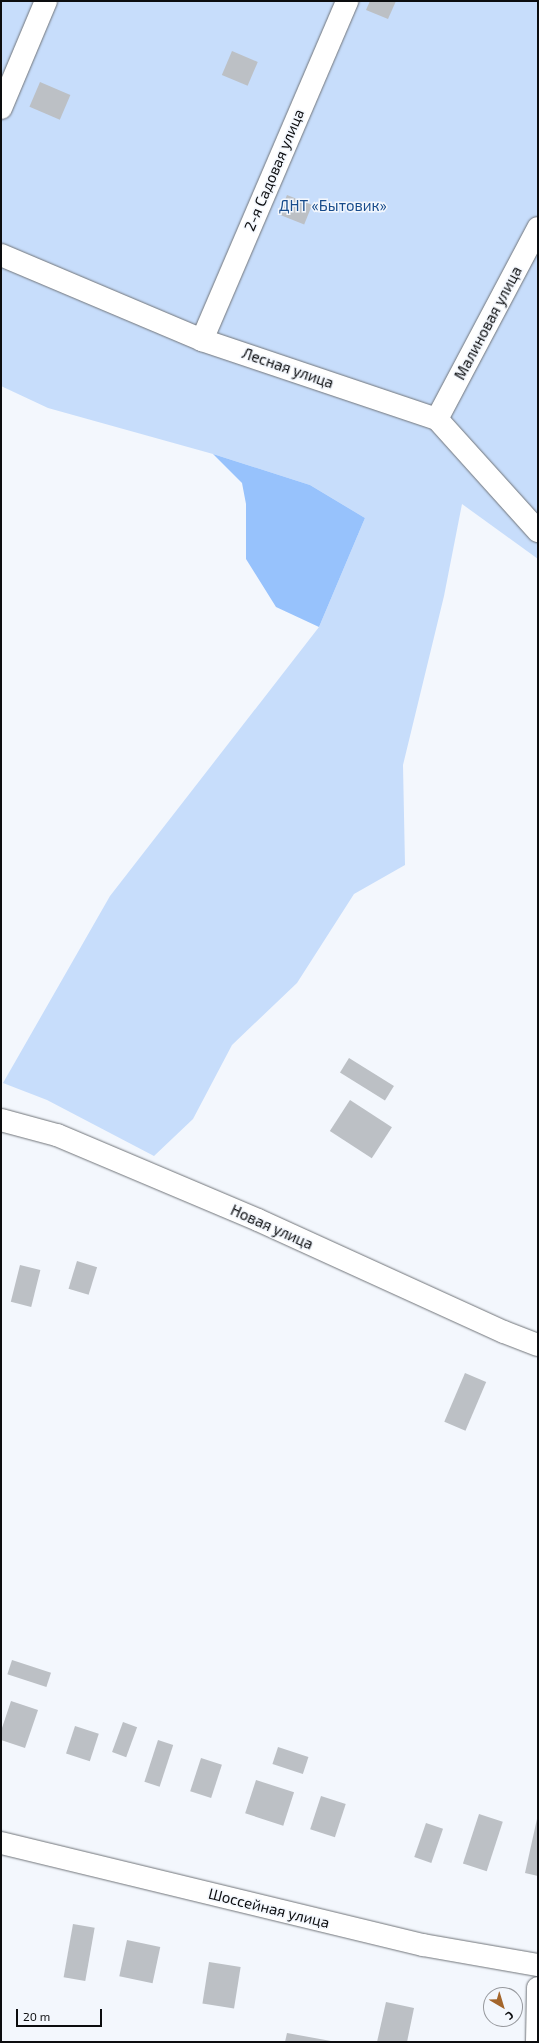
<!DOCTYPE html>
<html>
<head>
<meta charset="utf-8">
<style>
  body { margin:0 }
  #map { position:relative; width:539px; height:2043px; overflow:hidden; background:#f3f7fd; font-family:"Exo 2",sans-serif }
  div>[style] { position:absolute }
  [style*='--x'] { left:calc(var(--x)*1px); top:calc(var(--y)*1px); width:calc(var(--w)*1px); rotate:calc(var(--a)*1deg) }
  .green>* { inset:0; background:#c7ddfb }
  .water>* { inset:0; background:#97c2fc }
  .building>* { inset:0; background:#bcc0c5; transform-origin:0 0 }
  .roads { filter:drop-shadow(0 0 1px #707479) drop-shadow(0 0 1px #707479) }
  .minor>* { height:22px; margin:-11px; padding:0 11px; transform-origin:11px; border-radius:11px; background:#fff }
  span { translate:-50% -50%; white-space:nowrap; text-align:center; line-height:1.15; -webkit-text-stroke:3px #f3f7fd; paint-order:stroke }
  .street-label { font-size:15px; color:#0c0d0f }
  .park-label { font-size:15px; color:#174b8b }
  .frame { position:absolute; inset:0; border:2px solid #0c0d0f; pointer-events:none }
  .north { position:absolute; left:483px; top:1987px; width:40px; height:40px; box-sizing:border-box; background:#f3f7fd; border:1px solid #97999e; border-radius:50%; rotate:142deg; font-size:11px; font-weight:700; line-height:16px; text-align:center; color:#0c0d0f }
  .north::after { content:''; display:block; margin:auto; width:14px; height:18px; background:#a4662c; clip-path:polygon(50% 0,100% 100%,50% 72%,0 100%) }
  .scale { position:absolute; left:16px; top:2009px; width:86px; height:18px; box-sizing:border-box; border:2px solid #0c0d0f; border-top:0; padding-left:5px; font-size:12px; line-height:14px; white-space:nowrap; color:#0c0d0f; -webkit-text-stroke:3px #f3f7fd; paint-order:stroke }
</style>
</head>
<body>
<div id="map">
  <div class="green">
    <div style="clip-path:polygon(1px 1px,538px 1px,538px 559px,462px 504px,444px 596px,403px 765px,405px 865px,354px 894px,297px 983px,232px 1045px,193px 1119px,154px 1156px,47px 1100px,3px 1083px,110px 896px,319px 627px,365px 518px,310px 485px,213px 454px,48px 408px,1px 386px)"></div>
  </div>
  <div class="water">
    <div style="clip-path:polygon(213px 454px,310px 485px,365px 518px,319px 627px,276px 607px,246px 559px,246px 504px,242px 483px)"></div>
  </div>
  <div class="building">
    <div style="clip-path:polygon(370px 1px,396px 1px,388px 19px,366px 10px)"></div>
    <div style="left:232px;top:51px;width:28px;height:26px;rotate:23deg"></div>
    <div style="left:40px;top:82px;width:33px;height:27px;rotate:23deg"></div>
    <div style="left:287px;top:195px;width:27px;height:21px;rotate:22deg"></div>
    <div style="left:349px;top:1058px;width:53px;height:17px;rotate:32deg"></div>
    <div style="left:350px;top:1100px;width:50px;height:37px;rotate:33deg"></div>
    <div style="left:77px;top:1261px;width:21px;height:29px;rotate:17deg"></div>
    <div style="left:20px;top:1265px;width:21px;height:38px;rotate:14deg"></div>
    <div style="left:465px;top:1373px;width:23px;height:53px;rotate:23deg"></div>
    <div style="left:12px;top:1660px;width:41px;height:15px;rotate:18deg"></div>
    <div style="clip-path:polygon(11px 1701px,38px 1710px,25px 1748px,1px 1740px,1px 1731px)"></div>
    <div style="left:123px;top:1722px;width:15px;height:32px;rotate:20deg"></div>
    <div style="left:75px;top:1726px;width:25px;height:29px;rotate:18deg"></div>
    <div style="left:158px;top:1740px;width:16px;height:44px;rotate:18deg"></div>
    <div style="left:278px;top:1747px;width:32px;height:18px;rotate:18deg"></div>
    <div style="left:201px;top:1758px;width:22px;height:35px;rotate:18deg"></div>
    <div style="left:256px;top:1780px;width:40px;height:35px;rotate:18deg"></div>
    <div style="left:321px;top:1796px;width:26px;height:35px;rotate:18deg"></div>
    <div style="left:479px;top:1814px;width:25px;height:52px;rotate:18deg"></div>
    <div style="clip-path:polygon(537px 1819px,538px 1819px,538px 1876px,525px 1873px)"></div>
    <div style="left:426px;top:1823px;width:18px;height:36px;rotate:19deg"></div>
    <div style="left:73px;top:1924px;width:22px;height:54px;rotate:10deg"></div>
    <div style="left:127px;top:1940px;width:34px;height:37px;rotate:12deg"></div>
    <div style="left:209px;top:1962px;width:32px;height:42px;rotate:9deg"></div>
    <div style="clip-path:polygon(386px 2002px,414px 2008px,407px 2042px,377px 2042px)"></div>
    <div style="clip-path:polygon(287px 2033px,331px 2041px,331px 2042px,285px 2042px)"></div>
  </div>
  <div class="roads">
    <div class="minor">
      <div style="--x:1;--y:108;--w:116;--a:-67.2"></div>
      <div style="--x:1;--y:255;--w:218;--a:22.9"></div>
      <div style="--x:202;--y:340;--w:248;--a:18.6"></div>
      <div style="--x:437;--y:419;--w:151;--a:48"></div>
      <div style="--x:202;--y:340;--w:369;--a:-66.8"></div>
      <div style="--x:437;--y:419;--w:216;--a:-62.1"></div>
      <div style="--x:1;--y:1120;--w:58;--a:15"></div>
      <div style="--x:57;--y:1135;--w:218;--a:22.9"></div>
      <div style="--x:258;--y:1220;--w:270;--a:24.5"></div>
      <div style="--x:504;--y:1332;--w:36;--a:21"></div>
      <div style="--x:1;--y:1843;--w:434;--a:13.6"></div>
      <div style="--x:423;--y:1945;--w:117;--a:9.9"></div>
      <div style="--x:537;--y:2042;--w:54;--a:-88.9"></div>
    </div>
  </div>
  <div class="street-label">
    <span style="left:274px;top:170px;rotate:-67deg">2-я Садовая улица</span>
    <span style="left:488px;top:323px;rotate:-62deg">Малиновая улица</span>
    <span style="left:288px;top:368px;rotate:19deg">Лесная улица</span>
    <span style="left:272px;top:1227px;rotate:24deg">Новая улица</span>
    <span style="left:269px;top:1908px;rotate:14deg">Шоссейная улица</span>
  </div>
  <div class="park-label">
    <span style="left:333px;top:206px">ДНТ «Бытовик»</span>
  </div>
  <div class="frame"></div>
  <div class="north">С</div>
  <div class="scale">20 m</div>
</div>
</body>
</html>
